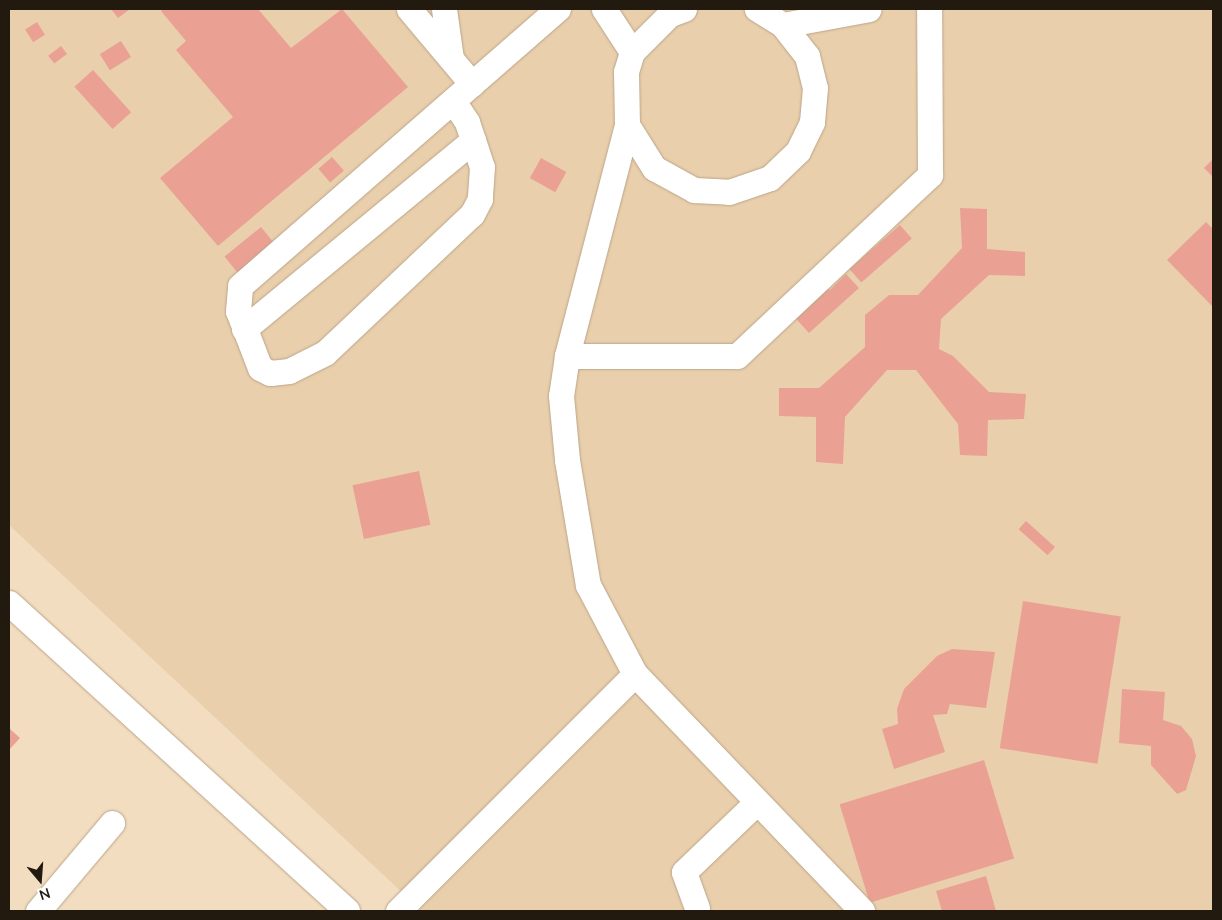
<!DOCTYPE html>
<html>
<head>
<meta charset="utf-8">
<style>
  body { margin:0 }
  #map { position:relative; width:1222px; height:920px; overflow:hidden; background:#f2ddc0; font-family:Mulish,sans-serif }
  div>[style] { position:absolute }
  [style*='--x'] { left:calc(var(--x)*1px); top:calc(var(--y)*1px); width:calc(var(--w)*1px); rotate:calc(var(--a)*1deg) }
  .built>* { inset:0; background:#e9cfac }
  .building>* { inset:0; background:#eaa194; transform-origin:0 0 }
  .roads { filter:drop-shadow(0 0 1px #baa589) drop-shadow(0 0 1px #baa589) }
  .minor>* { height:25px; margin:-12.5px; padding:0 12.5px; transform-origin:12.5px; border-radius:12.5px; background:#fff }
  span { translate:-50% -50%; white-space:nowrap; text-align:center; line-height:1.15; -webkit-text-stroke:4px #fff; paint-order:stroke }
  .frame { position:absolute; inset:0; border:10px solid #221a0f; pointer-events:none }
  .north { position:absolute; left:15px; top:855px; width:50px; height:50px; -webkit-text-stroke:4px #fff; paint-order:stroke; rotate:162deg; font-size:14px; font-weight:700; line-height:20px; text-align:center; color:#221a0f }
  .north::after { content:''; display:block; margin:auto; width:18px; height:22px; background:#221a0f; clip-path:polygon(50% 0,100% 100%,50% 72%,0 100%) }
</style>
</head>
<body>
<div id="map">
  <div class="built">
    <div style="clip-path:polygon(9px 9px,1213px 9px,1213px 911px,422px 911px,9px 525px)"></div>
  </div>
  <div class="building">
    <div style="clip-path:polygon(111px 9px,130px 9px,118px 18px)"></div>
    <div style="clip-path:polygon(164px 9px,258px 9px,291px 48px,342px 9px,408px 87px,218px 246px,160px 178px,233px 117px,176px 50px,186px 41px,161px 11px)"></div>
    <div style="left:37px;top:22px;width:15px;height:14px;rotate:58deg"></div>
    <div style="left:121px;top:41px;width:19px;height:25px;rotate:58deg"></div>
    <div style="left:61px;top:46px;width:10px;height:16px;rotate:53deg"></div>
    <div style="left:93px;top:70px;width:57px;height:25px;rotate:48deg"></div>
    <div style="left:332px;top:157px;width:18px;height:18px;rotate:49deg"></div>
    <div style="left:541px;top:158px;width:29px;height:23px;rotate:29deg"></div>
    <div style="clip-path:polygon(1213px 159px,1213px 177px,1204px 168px)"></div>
    <div style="clip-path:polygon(960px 208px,987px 209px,987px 249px,1025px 252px,1025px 276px,989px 275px,941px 319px,939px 349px,953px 356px,989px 392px,1026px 394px,1024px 419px,988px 420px,987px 456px,960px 455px,958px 424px,916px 370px,887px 370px,845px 417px,843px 464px,816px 462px,816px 417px,779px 416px,779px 388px,819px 388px,865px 347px,865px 315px,889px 295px,918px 295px,962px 248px)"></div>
    <div style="clip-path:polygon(1206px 222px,1213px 229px,1213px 307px,1167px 260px)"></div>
    <div style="left:900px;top:225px;width:18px;height:67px;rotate:49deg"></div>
    <div style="left:261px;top:227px;width:22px;height:47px;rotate:51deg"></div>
    <div style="clip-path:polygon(846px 274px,859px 288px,809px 333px,789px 311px,821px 281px,830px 290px)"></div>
    <div style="left:419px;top:471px;width:55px;height:68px;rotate:78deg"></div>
    <div style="left:1026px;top:521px;width:39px;height:11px;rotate:42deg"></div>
    <div style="left:1023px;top:601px;width:99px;height:149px;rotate:9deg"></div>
    <div style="clip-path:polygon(952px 649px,995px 652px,986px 708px,950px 704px,947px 714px,933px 715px,945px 752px,894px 769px,882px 729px,898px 724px,897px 709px,904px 689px,937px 656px)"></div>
    <div style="clip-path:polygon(1122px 689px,1165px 692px,1163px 720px,1181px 726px,1192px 739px,1196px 756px,1186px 790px,1177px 794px,1151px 765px,1151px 746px,1119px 743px)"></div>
    <div style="clip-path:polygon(9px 728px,20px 738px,9px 750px)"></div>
    <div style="left:984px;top:760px;width:103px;height:151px;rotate:73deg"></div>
    <div style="clip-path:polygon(986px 876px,996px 911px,942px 911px,936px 891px)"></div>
  </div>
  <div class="roads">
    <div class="minor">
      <div style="--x:409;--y:9;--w:98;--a:50"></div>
      <div style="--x:444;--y:9;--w:50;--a:82"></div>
      <div style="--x:604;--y:9;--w:51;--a:56.9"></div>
      <div style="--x:684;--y:9;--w:15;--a:160"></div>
      <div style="--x:670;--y:14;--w:54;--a:135"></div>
      <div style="--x:632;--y:52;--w:21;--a:107"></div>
      <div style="--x:626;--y:72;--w:53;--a:88.9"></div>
      <div style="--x:627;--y:125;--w:51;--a:57.9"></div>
      <div style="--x:654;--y:168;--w:46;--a:28.8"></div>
      <div style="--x:694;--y:190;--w:35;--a:3"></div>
      <div style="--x:729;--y:192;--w:43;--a:-18.9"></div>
      <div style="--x:770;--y:178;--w:39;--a:-44"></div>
      <div style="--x:798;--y:151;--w:32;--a:-64"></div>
      <div style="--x:812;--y:122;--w:34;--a:-85"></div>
      <div style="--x:815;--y:88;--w:33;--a:-104"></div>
      <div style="--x:807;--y:56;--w:39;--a:-128"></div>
      <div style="--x:783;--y:25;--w:31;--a:-148"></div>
      <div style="--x:783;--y:25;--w:87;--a:-10.5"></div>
      <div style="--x:453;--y:101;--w:25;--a:56"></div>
      <div style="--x:467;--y:122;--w:47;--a:71.6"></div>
      <div style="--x:482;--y:167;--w:32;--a:94"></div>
      <div style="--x:480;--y:199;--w:17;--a:118"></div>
      <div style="--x:472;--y:214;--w:202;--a:136.6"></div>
      <div style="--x:325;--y:353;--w:40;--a:153.4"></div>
      <div style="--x:289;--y:371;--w:19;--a:174"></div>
      <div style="--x:270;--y:373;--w:11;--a:-153"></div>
      <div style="--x:260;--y:368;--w:61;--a:-111.1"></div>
      <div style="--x:238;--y:311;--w:25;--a:-85"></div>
      <div style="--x:240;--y:286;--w:422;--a:-41.1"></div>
      <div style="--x:627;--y:125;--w:239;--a:104.6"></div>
      <div style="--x:567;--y:356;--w:40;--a:98.5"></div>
      <div style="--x:561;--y:396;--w:64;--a:84.6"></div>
      <div style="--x:567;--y:460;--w:127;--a:80.5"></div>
      <div style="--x:588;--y:585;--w:101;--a:62.2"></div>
      <div style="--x:635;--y:674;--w:328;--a:46.2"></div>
      <div style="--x:244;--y:329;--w:297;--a:-39.5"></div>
      <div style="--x:567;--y:356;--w:170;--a:0"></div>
      <div style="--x:737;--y:356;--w:265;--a:-43.2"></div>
      <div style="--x:930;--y:175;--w:166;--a:-90.3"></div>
      <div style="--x:9;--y:603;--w:457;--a:42.3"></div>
      <div style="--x:697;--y:908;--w:38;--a:-110"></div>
      <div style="--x:684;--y:872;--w:100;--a:-43.8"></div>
      <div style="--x:38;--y:911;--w:115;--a:-49.9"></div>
      <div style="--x:398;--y:911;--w:335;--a:-45"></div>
    </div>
  </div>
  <div class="frame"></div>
  <div class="north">N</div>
</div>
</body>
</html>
